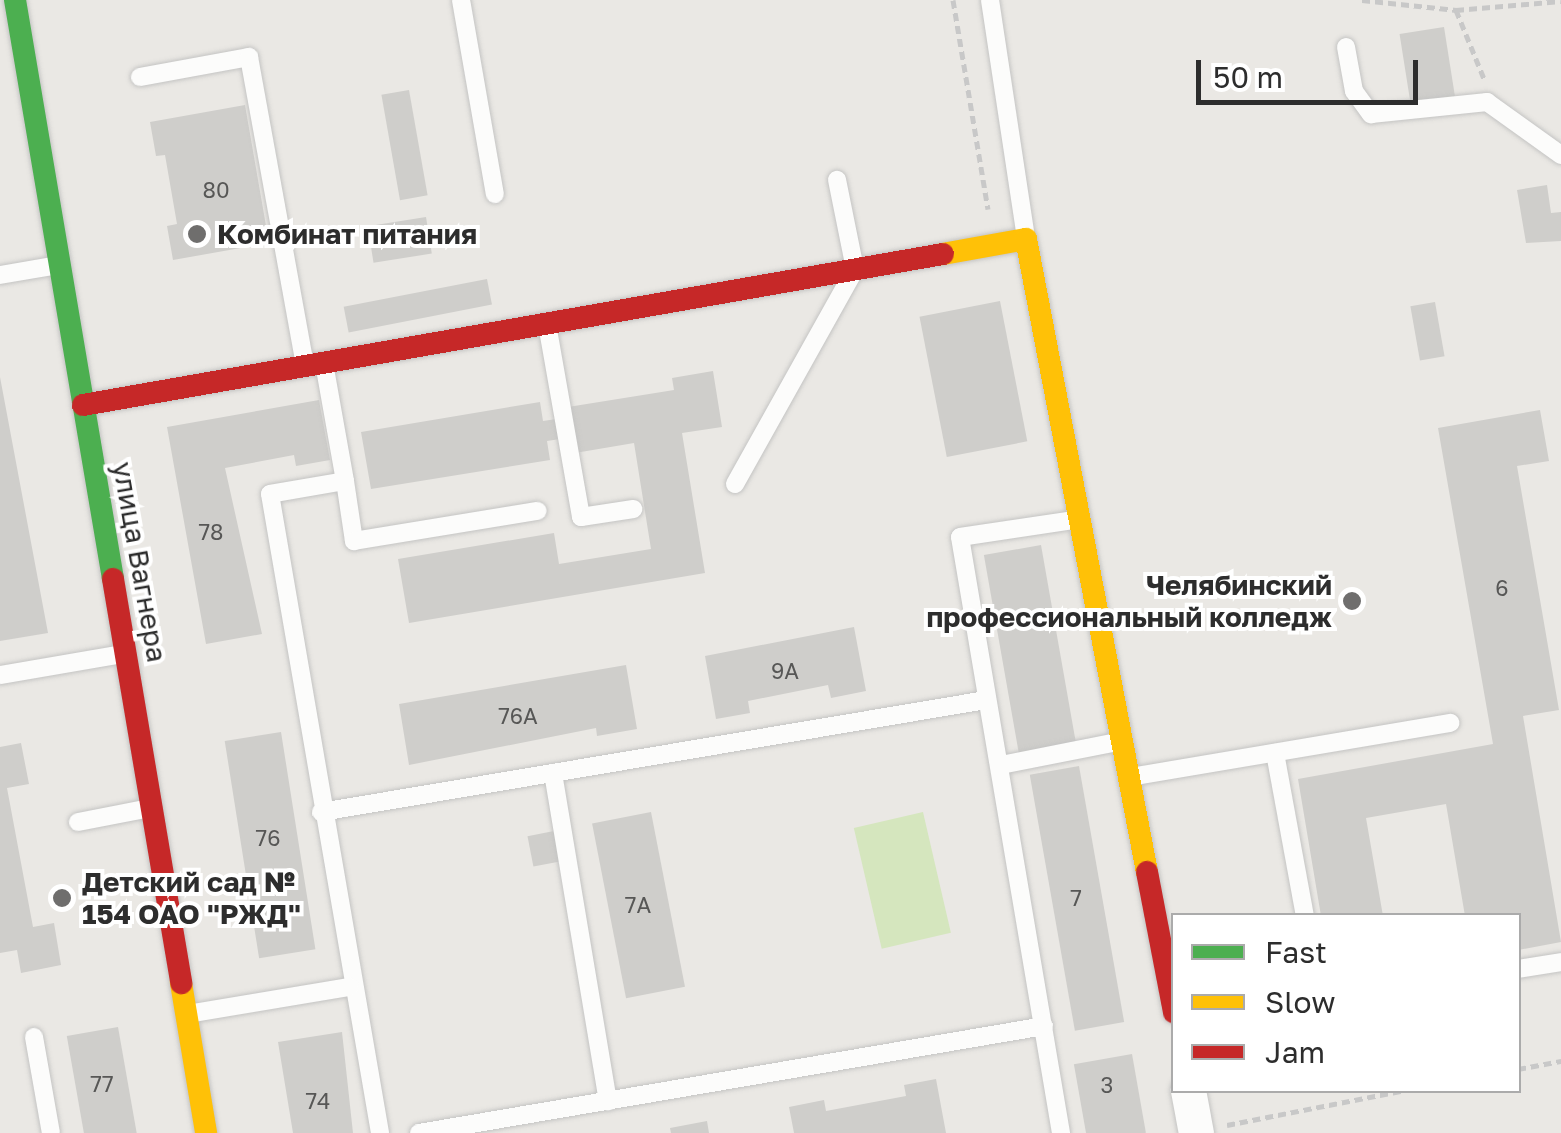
<!DOCTYPE html>
<html>
<head>
<meta charset="utf-8">
<style>
  body { margin:0 }
  #map { position:relative; width:1561px; height:1133px; overflow:hidden; background:#eae8e4; font-family:"Golos Text",sans-serif }
  div>[style] { position:absolute }
  [style*='--x'] { left:calc(var(--x)*1px); top:calc(var(--y)*1px); width:calc(var(--w)*1px); rotate:calc(var(--a)*1deg) }
  .pitch>* { inset:0; background:#d5e6be; transform-origin:0 0 }
  .building>* { inset:0; background:#cfcecb; transform-origin:0 0 }
  .path>* { height:5px; margin-top:-2.5px; transform-origin:0; background:repeating-linear-gradient(90deg,#c8c8c8 0 8px,transparent 0 13px) }
  .roads { filter:drop-shadow(0 0 2px #c4c4c3) drop-shadow(0 0 2px #c4c4c3) }
  .lane>* { height:18px; margin:-9px; padding:0 9px; transform-origin:9px; border-radius:9px; background:#fcfcfb }
  .street>* { height:35px; margin:-17.5px; padding:0 17.5px; transform-origin:17.5px; border-radius:17.5px; background:#fcfcfb }
  .fast>* { height:22px; margin:-11px; padding:0 11px; transform-origin:11px; border-radius:11px; background:#4caf50 }
  .slow>* { height:22px; margin:-11px; padding:0 11px; transform-origin:11px; border-radius:11px; background:#ffc107 }
  .jam>* { height:22px; margin:-11px; padding:0 11px; transform-origin:11px; border-radius:11px; background:#c62828 }
  .dots>* { width:28px; height:28px; translate:-50% -50%; box-sizing:border-box; border:5px solid #fff; border-radius:50% }
  span { translate:-50% -50%; white-space:nowrap; text-align:center; line-height:1.15; -webkit-text-stroke:8px #fff; paint-order:stroke }
  .number-label { font-size:22px; color:#575756 }
  .number-label span { -webkit-text-stroke-width:0 }
  .poi-label { font-size:28px; color:#2d2d2d; font-weight:700 }
  .left { translate:0 -50%; text-align:left }
  .right { translate:-100% -50%; text-align:right }
  .street-label { font-size:28px; color:#2d2d2d }
  .legend { position:absolute; left:1171px; top:913px; width:350px; height:180px; box-sizing:border-box; background:#fff; border:2px solid #ababab; margin:0; padding:12px 18px; list-style:none; font-size:30px; color:#2d2d2d }
  .legend li { display:flex; align-items:center; gap:20px; height:50px }
  .legend b { width:50px; border:2px solid #ababab }
  .scale { position:absolute; left:1196px; top:60px; width:222px; height:45px; box-sizing:border-box; border:5px solid #2d2d2d; border-top:0; padding-left:12px; font-size:30px; line-height:35px; white-space:nowrap; color:#2d2d2d; -webkit-text-stroke:8px #fff; paint-order:stroke }
</style>
</head>
<body>
<div id="map">
  <div class="pitch">
    <div style="left:923px;top:812px;width:124px;height:71px;rotate:77deg"></div>
  </div>
  <div class="building">
    <div style="left:1444px;top:27px;width:70px;height:45px;rotate:81deg"></div>
    <div style="left:409px;top:90px;width:107px;height:28px;rotate:80deg"></div>
    <div style="clip-path:polygon(245px 105px,269px 243px,173px 260px,167px 226px,177px 224px,165px 155px,156px 156px,150px 122px)"></div>
    <div style="clip-path:polygon(1547px 185px,1551px 213px,1561px 212px,1561px 241px,1526px 243px,1517px 190px)"></div>
    <div style="left:426px;top:217px;width:37px;height:59px;rotate:81deg"></div>
    <div style="left:487px;top:279px;width:26px;height:146px;rotate:79deg"></div>
    <div style="left:1000px;top:301px;width:143px;height:82px;rotate:79deg"></div>
    <div style="left:1435px;top:302px;width:55px;height:25px;rotate:80deg"></div>
    <div style="clip-path:polygon(713px 371px,722px 427px,682px 433px,705px 573px,409px 623px,398px 559px,554px 533px,559px 564px,651px 549px,634px 443px,575px 453px,573px 437px,547px 441px,550px 460px,371px 489px,361px 432px,540px 402px,543px 421px,570px 417px,568px 407px,674px 390px,672px 378px)"></div>
    <div style="clip-path:polygon(0 377px,48px 633px,0 641px)"></div>
    <div style="clip-path:polygon(319px 400px,330px 460px,296px 466px,294px 455px,225px 468px,262px 634px,206px 644px,167px 427px)"></div>
    <div style="clip-path:polygon(1540px 410px,1549px 461px,1517px 466px,1559px 710px,1523px 716px,1561px 942px,1518px 950px,1518px 916px,1465px 916px,1446px 804px,1366px 818px,1383px 916px,1321px 916px,1298px 779px,1493px 744px,1438px 428px)"></div>
    <div style="left:1041px;top:545px;width:206px;height:58px;rotate:80deg"></div>
    <div style="clip-path:polygon(854px 627px,866px 691px,831px 698px,828px 685px,748px 701px,750px 713px,716px 719px,705px 656px)"></div>
    <div style="clip-path:polygon(626px 665px,637px 729px,597px 736px,596px 728px,409px 765px,399px 704px)"></div>
    <div style="left:281px;top:732px;width:220px;height:57px;rotate:81deg"></div>
    <div style="clip-path:polygon(21px 743px,29px 784px,7px 788px,33px 927px,54px 923px,61px 965px,21px 973px,17px 950px,0 953px,0 747px)"></div>
    <div style="left:1079px;top:766px;width:260px;height:50px;rotate:80deg"></div>
    <div style="left:651px;top:812px;width:178px;height:60px;rotate:79deg"></div>
    <div style="left:554px;top:831px;width:31px;height:27px;rotate:79deg"></div>
    <div style="left:118px;top:1027px;width:108px;height:52px;rotate:80deg"></div>
    <div style="clip-path:polygon(342px 1032px,353px 1133px,293px 1133px,278px 1042px)"></div>
    <div style="left:1132px;top:1054px;width:80px;height:59px;rotate:80deg"></div>
    <div style="clip-path:polygon(936px 1079px,946px 1133px,794px 1133px,789px 1107px,824px 1100px,826px 1111px,906px 1096px,904px 1085px)"></div>
    <div style="clip-path:polygon(707px 1121px,709px 1133px,671px 1133px,670px 1128px)"></div>
  </div>
  <div class="path">
    <div style="--x:953;--y:0;--w:212;--a:80.5"></div>
    <div style="--x:1362;--y:0;--w:95;--a:6.1"></div>
    <div style="--x:1456;--y:10;--w:105;--a:-4.9"></div>
    <div style="--x:1456;--y:10;--w:77;--a:67.8"></div>
    <div style="--x:1518;--y:1069;--w:44;--a:-10.5"></div>
    <div style="--x:1227;--y:1125;--w:182;--a:-11.1"></div>
  </div>
  <div class="roads">
    <div class="lane">
      <div style="--x:461;--y:0;--w:197;--a:80.1"></div>
      <div style="--x:990;--y:0;--w:240;--a:81.4"></div>
      <div style="--x:1346;--y:47;--w:45;--a:79.7"></div>
      <div style="--x:1354;--y:91;--w:29;--a:54"></div>
      <div style="--x:1371;--y:114;--w:117;--a:-5.9"></div>
      <div style="--x:1487;--y:102;--w:91;--a:35.6"></div>
      <div style="--x:140;--y:77;--w:111;--a:-10.4"></div>
      <div style="--x:249;--y:57;--w:313;--a:79.7"></div>
      <div style="--x:0;--y:275;--w:60;--a:-9.6"></div>
      <div style="--x:547;--y:324;--w:196;--a:80"></div>
      <div style="--x:581;--y:517;--w:53;--a:-8.7"></div>
      <div style="--x:324;--y:363;--w:120;--a:79.9"></div>
      <div style="--x:345;--y:481;--w:76;--a:170.2"></div>
      <div style="--x:270;--y:494;--w:648;--a:80.23"></div>
      <div style="--x:345;--y:481;--w:61;--a:81.5"></div>
      <div style="--x:354;--y:541;--w:186;--a:-9.3"></div>
      <div style="--x:735;--y:484;--w:246;--a:-60.8"></div>
      <div style="--x:855;--y:269;--w:91;--a:-101.4"></div>
      <div style="--x:0;--y:675;--w:125;--a:-9.7"></div>
      <div style="--x:1275;--y:753;--w:166;--a:79.6"></div>
      <div style="--x:1001;--y:765;--w:123;--a:-11.2"></div>
      <div style="--x:553;--y:773;--w:333;--a:80.5"></div>
      <div style="--x:1130;--y:777;--w:325;--a:-9.6"></div>
      <div style="--x:321;--y:812;--w:674;--a:-9.56"></div>
      <div style="--x:78;--y:822;--w:73;--a:-11"></div>
      <div style="--x:1518;--y:969;--w:44;--a:-9.2"></div>
      <div style="--x:188;--y:1014;--w:164;--a:-9.5"></div>
      <div style="--x:34;--y:1037;--w:97;--a:80"></div>
      <div style="--x:419;--y:1133;--w:634;--a:-9.71"></div>
      <div style="--x:1061;--y:1133;--w:604;--a:-99.62"></div>
      <div style="--x:960;--y:537;--w:121;--a:-8.5"></div>
    </div>
    <div class="street">
      <div style="--x:1188;--y:1090;--w:44;--a:79.5"></div>
    </div>
    <div class="fast">
      <div style="--x:15;--y:0;--w:587;--a:80.39"></div>
    </div>
    <div class="slow">
      <div style="--x:943;--y:254;--w:84;--a:-10.2"></div>
      <div style="--x:1026;--y:239;--w:644;--a:79.18"></div>
      <div style="--x:181;--y:983;--w:152;--a:80.5"></div>
    </div>
    <div class="jam">
      <div style="--x:83;--y:405;--w:873;--a:-9.96"></div>
      <div style="--x:113;--y:579;--w:410;--a:80.4"></div>
      <div style="--x:1147;--y:872;--w:143;--a:79.1"></div>
    </div>
  </div>
  <div class="dots">
    <div style="left:197px;top:234px;background:#6f6e6d"></div>
    <div style="left:1352px;top:601px;background:#6f6e6d"></div>
    <div style="left:62px;top:898px;background:#6f6e6d"></div>
  </div>
  <div class="number-label">
    <span style="left:216px;top:190px">80</span>
    <span style="left:211px;top:532px">78</span>
    <span style="left:1502px;top:588px">6</span>
    <span style="left:785px;top:671px">9А</span>
    <span style="left:518px;top:716px">76А</span>
    <span style="left:268px;top:838px">76</span>
    <span style="left:1076px;top:898px">7</span>
    <span style="left:638px;top:905px">7А</span>
    <span style="left:102px;top:1084px">77</span>
    <span style="left:1107px;top:1085px">3</span>
    <span style="left:318px;top:1101px">74</span>
  </div>
  <div class="poi-label">
    <span class="left" style="left:217px;top:234px">Комбинат питания</span>
    <span class="right" style="left:1332px;top:601px">Челябинский<br>профессиональный колледж</span>
    <span class="left" style="left:82px;top:898px">Детский сад №<br>154 ОАО "РЖД"</span>
  </div>
  <div class="street-label">
    <span style="left:140px;top:562px;rotate:80deg">улица Вагнера</span>
  </div>
  <ul class="legend">
  <li><b style="height:12px;background:#4caf50"></b>Fast</li>
  <li><b style="height:12px;background:#ffc107"></b>Slow</li>
  <li><b style="height:12px;background:#c62828"></b>Jam</li>
  </ul>
  <div class="scale">50 m</div>
</div>
</body>
</html>
